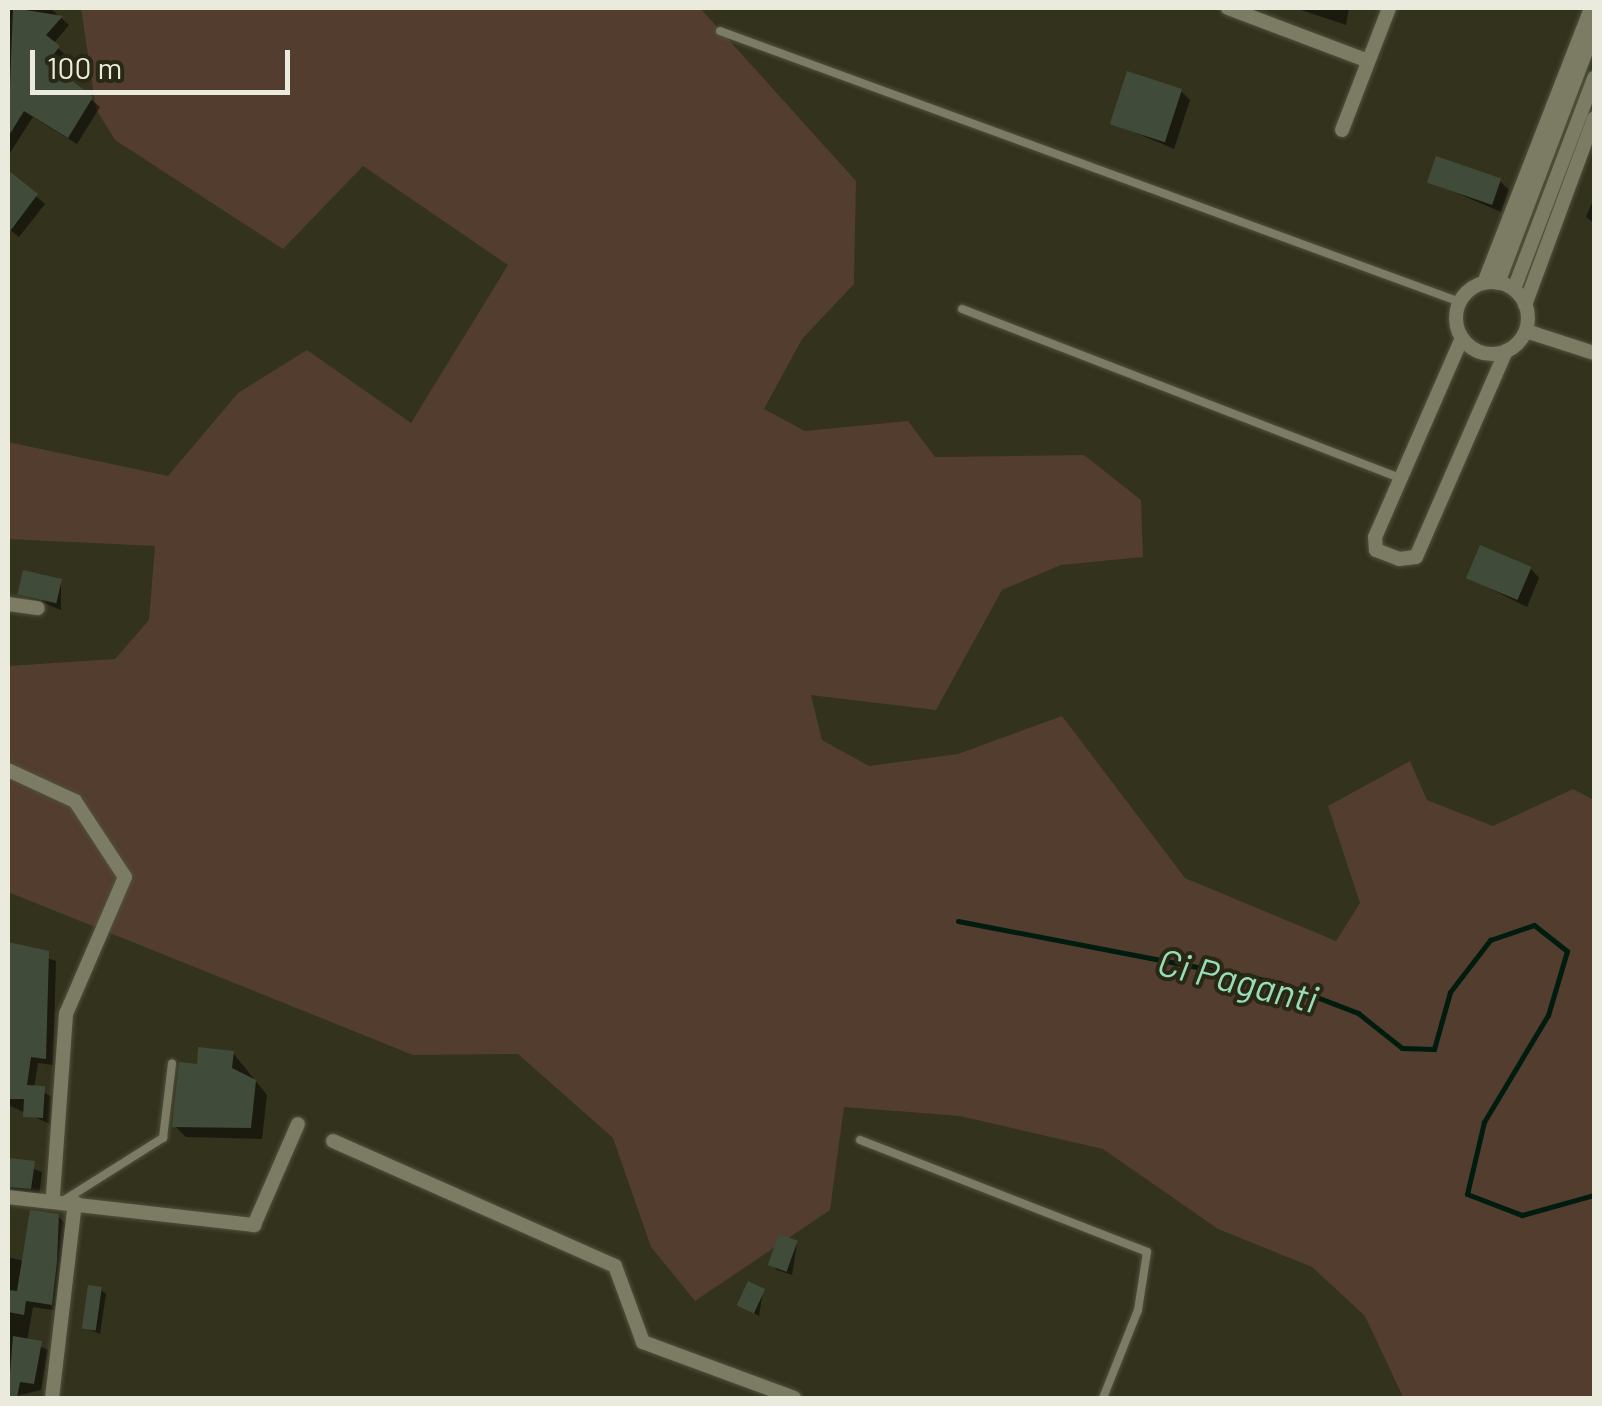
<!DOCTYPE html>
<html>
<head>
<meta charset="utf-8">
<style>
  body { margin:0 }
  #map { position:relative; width:1602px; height:1406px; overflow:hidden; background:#32321d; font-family:Barlow,sans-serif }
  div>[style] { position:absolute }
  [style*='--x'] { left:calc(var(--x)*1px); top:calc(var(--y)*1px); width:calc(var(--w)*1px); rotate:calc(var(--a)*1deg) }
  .green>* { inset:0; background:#533d2e }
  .shadow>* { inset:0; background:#0007 }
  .stream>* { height:5px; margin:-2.5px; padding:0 2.5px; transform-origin:2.5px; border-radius:2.5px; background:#001c0f }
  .building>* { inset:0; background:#404c39; transform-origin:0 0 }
  .roads { filter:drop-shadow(0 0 2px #50503e) drop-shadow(0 0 2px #50503e) }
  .service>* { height:8px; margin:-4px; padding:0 4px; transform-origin:4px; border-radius:4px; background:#7c7c64 }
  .minor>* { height:14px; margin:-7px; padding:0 7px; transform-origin:7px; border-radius:7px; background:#7c7c64 }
  .minor>.ring { margin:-7px; padding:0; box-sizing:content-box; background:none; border:14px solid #7c7c64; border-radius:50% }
  span { translate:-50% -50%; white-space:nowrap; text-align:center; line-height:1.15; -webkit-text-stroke:8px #282814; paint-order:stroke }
  .water-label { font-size:38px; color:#98ddb9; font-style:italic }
  .frame { position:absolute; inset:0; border:10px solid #eaeadd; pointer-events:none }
  .scale { position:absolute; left:30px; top:50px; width:260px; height:45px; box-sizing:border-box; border:5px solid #eaeadd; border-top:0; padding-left:12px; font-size:30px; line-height:35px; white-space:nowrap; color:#eaeadd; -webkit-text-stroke:8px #282814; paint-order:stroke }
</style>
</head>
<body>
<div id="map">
  <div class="green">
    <div style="clip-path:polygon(81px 8px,700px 8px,856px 181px,854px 284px,802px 339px,764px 409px,805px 431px,908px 421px,935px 457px,1084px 455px,1141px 500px,1143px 557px,1061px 565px,1002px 590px,936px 710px,811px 695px,822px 740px,869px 766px,958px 754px,1062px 716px,1185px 878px,1336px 941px,1360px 903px,1328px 806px,1410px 761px,1427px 800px,1493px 826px,1573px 789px,1594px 800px,1594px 1398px,1403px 1397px,1365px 1316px,1312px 1267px,1218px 1229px,1103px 1149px,960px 1116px,844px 1107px,830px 1210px,695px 1301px,651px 1247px,613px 1138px,518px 1054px,413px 1055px,8px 892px,8px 666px,115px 659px,149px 620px,155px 546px,8px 539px,8px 442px,168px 476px,238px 393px,307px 350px,411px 423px,508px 265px,363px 166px,283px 249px,115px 140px,96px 109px)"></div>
  </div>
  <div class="shadow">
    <div style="clip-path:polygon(8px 8px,50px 8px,69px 25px,53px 44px,67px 56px,55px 70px,100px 107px,77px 144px,33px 117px,8px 156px)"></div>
    <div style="clip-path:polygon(1349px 8px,1346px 25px,1301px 10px,1302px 8px)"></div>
    <div style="clip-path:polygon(1181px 91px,1190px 100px,1174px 149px,1113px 123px)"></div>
    <div style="clip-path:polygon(8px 172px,45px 204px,19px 237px,8px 228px)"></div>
    <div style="clip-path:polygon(1429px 181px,1500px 181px,1509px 190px,1501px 212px)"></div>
    <div style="clip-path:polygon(1594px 198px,1594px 223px,1586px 217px)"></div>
    <div style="clip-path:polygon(1531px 569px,1539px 578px,1527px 607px,1469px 578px)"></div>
    <div style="clip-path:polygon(61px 581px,61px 610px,21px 594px)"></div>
    <div style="clip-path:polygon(8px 945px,56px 961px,53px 1065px,38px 1063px,34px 1088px,51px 1096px,50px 1124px,8px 1105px)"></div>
    <div style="clip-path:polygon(233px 1053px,267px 1095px,262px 1139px,186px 1137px,175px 1126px,199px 1067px)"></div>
    <div style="clip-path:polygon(8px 1160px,42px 1172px,39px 1196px,8px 1193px)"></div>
    <div style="clip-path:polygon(58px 1216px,65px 1223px,59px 1311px,33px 1307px,27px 1341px,48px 1350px,41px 1390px,8px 1398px,8px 1257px,24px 1261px)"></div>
    <div style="clip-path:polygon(797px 1243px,792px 1275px,777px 1270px,772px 1265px)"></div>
    <div style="clip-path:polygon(100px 1289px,106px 1294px,100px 1334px,84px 1327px)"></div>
    <div style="clip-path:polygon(763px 1291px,759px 1316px,741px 1305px)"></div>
  </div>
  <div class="stream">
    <div style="--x:958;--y:921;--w:328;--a:10.9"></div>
    <div style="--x:1280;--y:983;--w:84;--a:21"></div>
    <div style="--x:1358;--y:1013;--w:56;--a:38.5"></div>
    <div style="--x:1402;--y:1048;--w:32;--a:2"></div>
    <div style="--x:1434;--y:1049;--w:59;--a:-74.3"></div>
    <div style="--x:1450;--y:992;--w:66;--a:-52.4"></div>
    <div style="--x:1490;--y:940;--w:46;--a:-18.8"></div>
    <div style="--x:1534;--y:925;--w:42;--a:38.2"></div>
    <div style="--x:1567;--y:951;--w:67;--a:106.5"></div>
    <div style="--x:1548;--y:1015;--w:125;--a:120.9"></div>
    <div style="--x:1484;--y:1122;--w:74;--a:103.3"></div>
    <div style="--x:1467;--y:1194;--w:59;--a:20.9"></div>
    <div style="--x:1522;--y:1215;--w:75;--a:-15.5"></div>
  </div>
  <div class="building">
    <div style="clip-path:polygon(13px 8px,63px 16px,46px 35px,60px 46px,48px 62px,93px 97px,68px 138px,24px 111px,8px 137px)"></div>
    <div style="left:1127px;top:71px;width:58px;height:56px;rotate:18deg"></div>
    <div style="left:1436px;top:156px;width:69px;height:28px;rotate:19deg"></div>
    <div style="clip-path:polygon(8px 170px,38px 194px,8px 234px)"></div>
    <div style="left:1480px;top:545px;width:56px;height:36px;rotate:23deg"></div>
    <div style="left:23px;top:570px;width:40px;height:25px;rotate:13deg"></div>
    <div style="clip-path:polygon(8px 942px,49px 951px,46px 1059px,31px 1057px,27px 1085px,45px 1086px,43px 1118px,23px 1117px,24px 1099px,8px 1099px)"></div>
    <div style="clip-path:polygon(198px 1047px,234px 1051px,232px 1068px,256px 1080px,251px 1128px,172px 1127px,179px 1062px,197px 1064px)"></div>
    <div style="clip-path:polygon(8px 1158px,35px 1161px,31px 1189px,8px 1187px)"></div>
    <div style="clip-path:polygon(30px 1210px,59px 1214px,57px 1261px,52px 1305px,26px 1301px,24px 1315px,8px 1312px,8px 1290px,17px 1291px)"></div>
    <div style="left:779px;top:1234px;width:20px;height:33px;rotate:20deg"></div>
    <div style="left:748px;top:1281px;width:19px;height:27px;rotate:25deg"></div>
    <div style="left:88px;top:1285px;width:14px;height:44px;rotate:8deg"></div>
    <div style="clip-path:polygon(13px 1336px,42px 1341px,34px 1384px,20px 1382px,17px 1398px,8px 1398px)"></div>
  </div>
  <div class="roads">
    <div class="service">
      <div style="--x:720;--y:31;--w:788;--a:20.11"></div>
      <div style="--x:962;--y:309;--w:466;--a:21.1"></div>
      <div style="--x:860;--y:1140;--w:308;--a:21.3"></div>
      <div style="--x:1147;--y:1252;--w:59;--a:98.8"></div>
      <div style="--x:1138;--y:1310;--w:95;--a:111.7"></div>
      <div style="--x:66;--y:1199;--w:115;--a:-32.2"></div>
      <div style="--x:163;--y:1138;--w:75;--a:-83.1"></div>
    </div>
    <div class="minor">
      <div style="--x:1228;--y:8;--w:150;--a:20.7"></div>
      <div style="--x:1342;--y:130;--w:131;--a:-68.9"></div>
      <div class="ring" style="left:1456px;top:282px;width:58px;height:58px"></div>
      <div style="--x:1484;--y:283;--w:295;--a:-68.7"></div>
      <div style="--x:1498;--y:283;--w:271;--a:-69.2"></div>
      <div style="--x:1514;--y:289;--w:226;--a:-69.2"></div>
      <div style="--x:1525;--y:305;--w:199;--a:-69.7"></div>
      <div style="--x:1526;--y:331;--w:71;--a:17.9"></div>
      <div style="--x:1462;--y:338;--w:217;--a:113.6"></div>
      <div style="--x:1375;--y:537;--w:13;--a:86"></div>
      <div style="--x:1376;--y:550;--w:25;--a:21"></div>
      <div style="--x:1399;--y:559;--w:17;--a:-7"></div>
      <div style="--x:1416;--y:557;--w:225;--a:-66.4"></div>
      <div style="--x:8;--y:604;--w:30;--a:8"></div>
      <div style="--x:8;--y:770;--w:74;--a:24.8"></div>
      <div style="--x:75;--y:801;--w:91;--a:56.7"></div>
      <div style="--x:125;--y:877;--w:149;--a:113.3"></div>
      <div style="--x:66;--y:1014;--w:181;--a:94.1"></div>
      <div style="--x:333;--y:1141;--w:308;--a:23.9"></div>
      <div style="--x:615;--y:1266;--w:81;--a:69.8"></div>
      <div style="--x:643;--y:1342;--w:161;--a:20.3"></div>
      <div style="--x:8;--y:1197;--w:248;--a:6.5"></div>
      <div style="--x:254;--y:1225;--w:110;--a:-66.5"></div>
      <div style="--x:52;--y:1398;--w:197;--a:-83.3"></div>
    </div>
  </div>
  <div class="water-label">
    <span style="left:1238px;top:980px;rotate:14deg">Ci Paganti</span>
  </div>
  <div class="frame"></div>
  <div class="scale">100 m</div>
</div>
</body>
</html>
